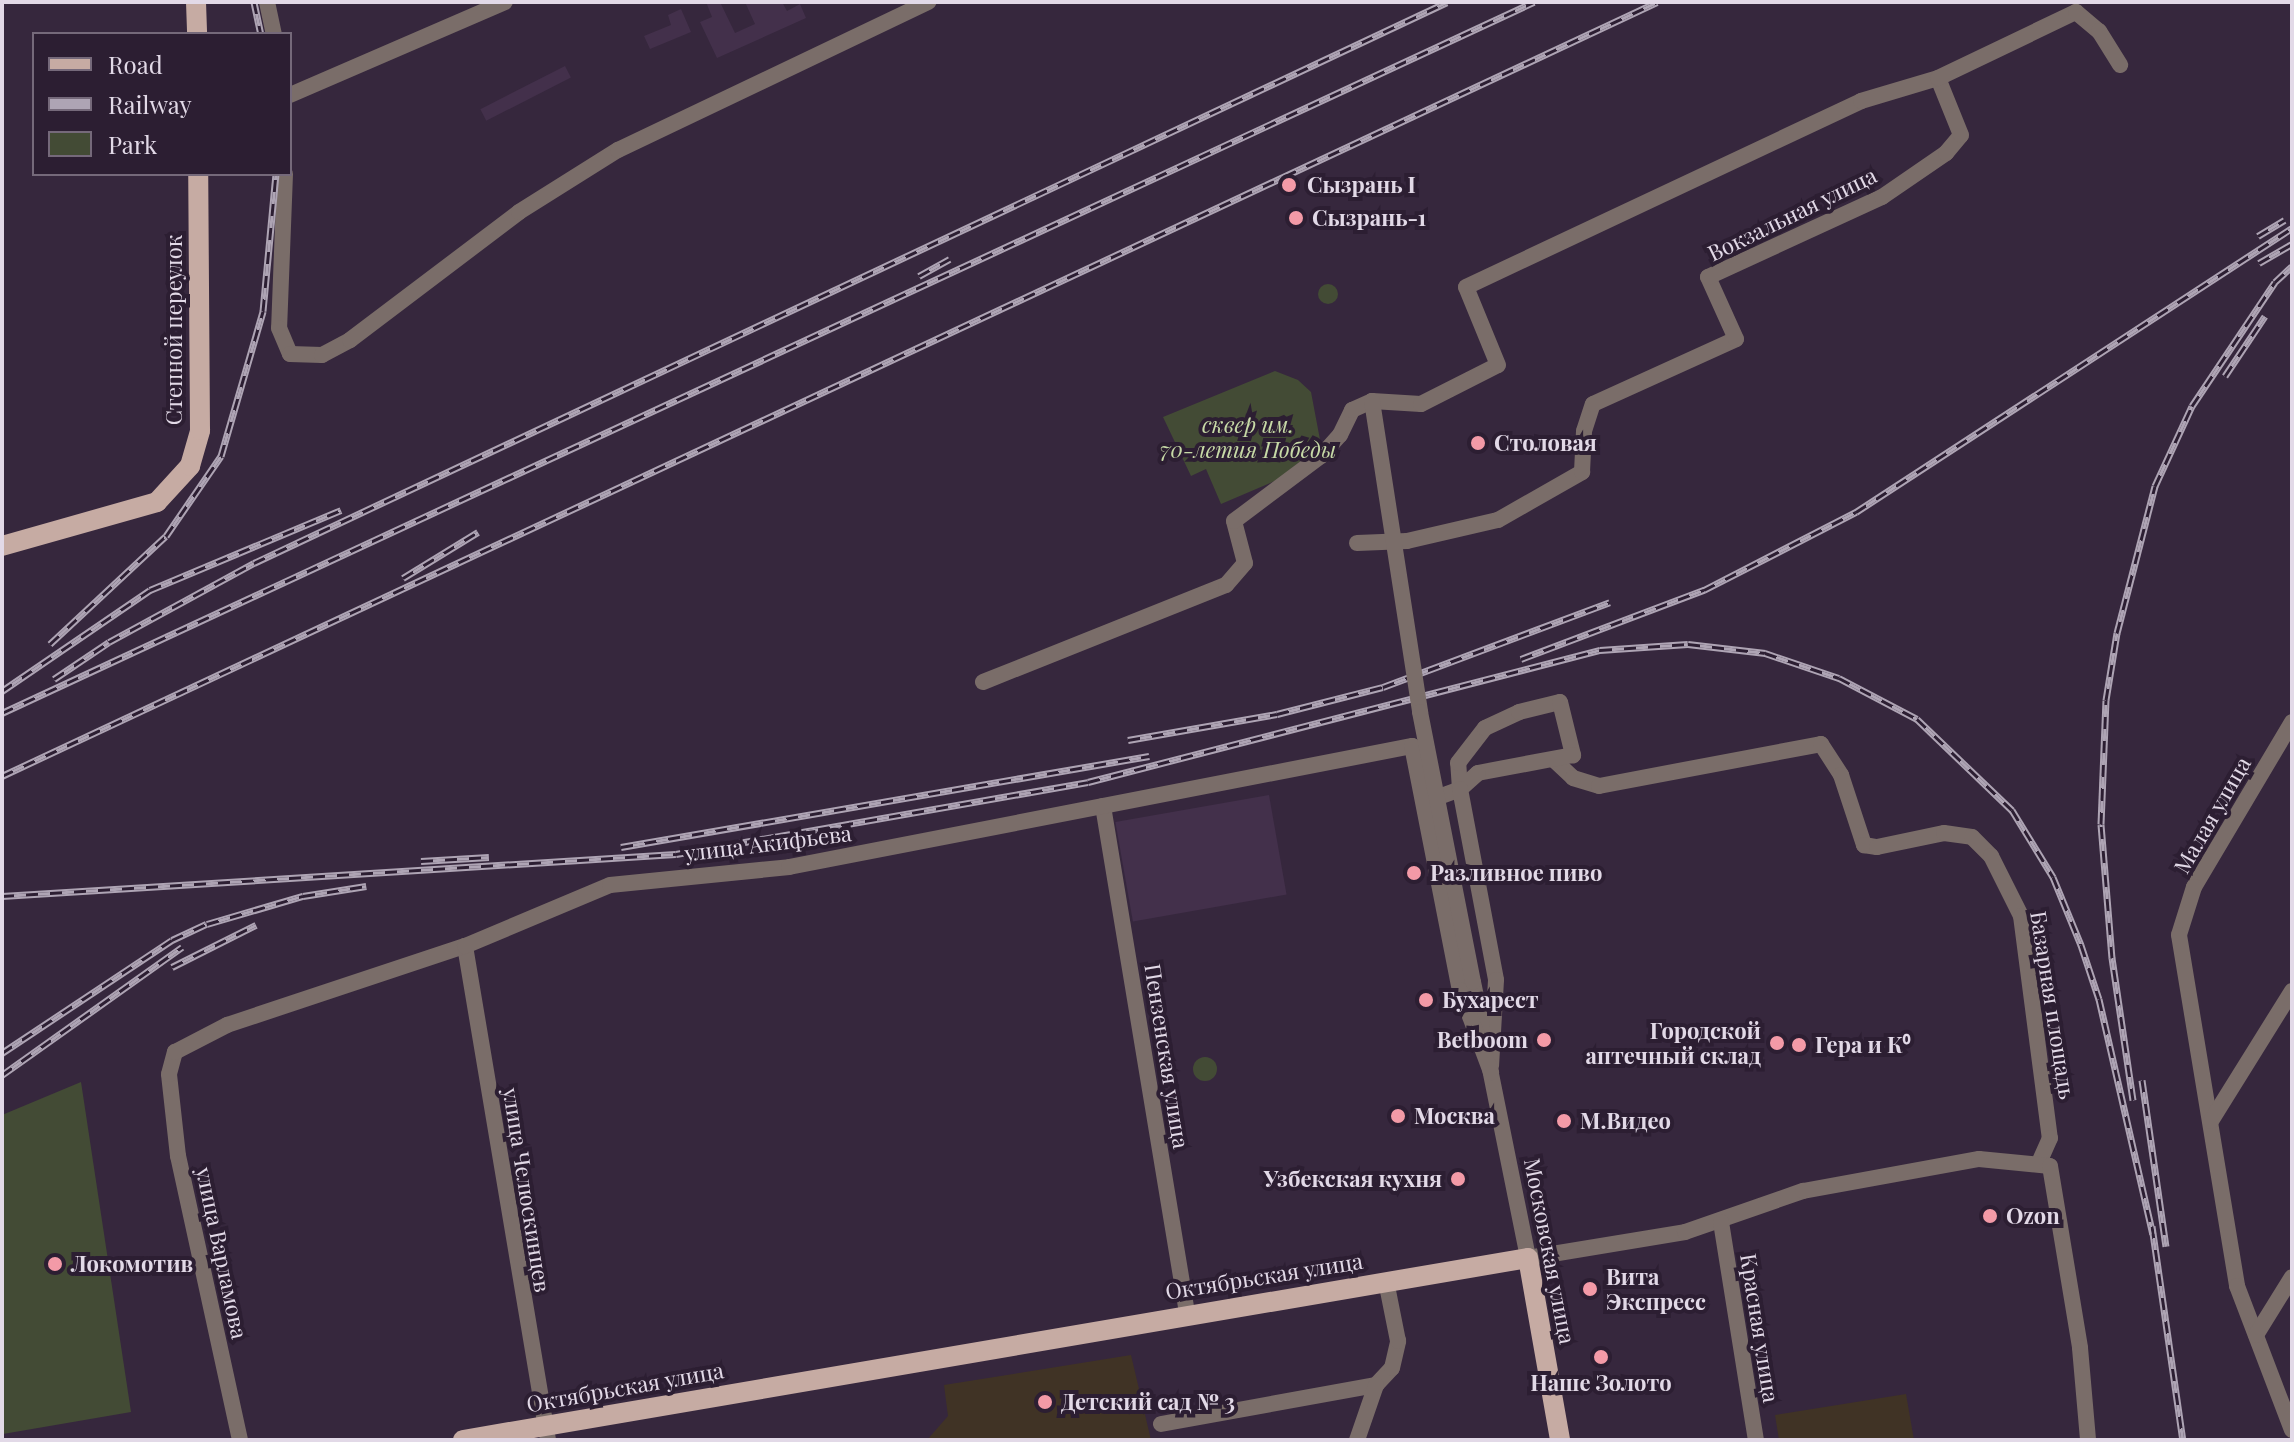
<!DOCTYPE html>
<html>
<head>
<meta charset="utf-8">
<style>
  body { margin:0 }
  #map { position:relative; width:2294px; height:1442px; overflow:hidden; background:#36273d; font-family:"Playfair Display",serif }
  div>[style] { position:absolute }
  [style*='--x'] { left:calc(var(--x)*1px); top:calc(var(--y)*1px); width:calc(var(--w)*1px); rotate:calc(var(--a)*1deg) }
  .built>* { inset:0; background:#43304b; transform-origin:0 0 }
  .education>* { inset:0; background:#403325 }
  .green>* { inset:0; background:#434b35 }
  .round { border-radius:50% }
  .minor>* { height:16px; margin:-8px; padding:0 8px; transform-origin:8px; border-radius:8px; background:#7a6d69 }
  .major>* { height:20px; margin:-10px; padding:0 10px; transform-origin:10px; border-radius:10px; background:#c6aba3 }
  .rail>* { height:7px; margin-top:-3.5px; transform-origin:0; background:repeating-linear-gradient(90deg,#2c1e32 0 12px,#aea4b4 0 24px); box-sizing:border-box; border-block:2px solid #aea4b4 }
  .minor-bridge>* { height:16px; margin:-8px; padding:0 8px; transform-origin:8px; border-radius:8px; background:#7a6d69 }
  .dots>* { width:22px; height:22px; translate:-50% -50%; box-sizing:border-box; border:4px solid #2c1e32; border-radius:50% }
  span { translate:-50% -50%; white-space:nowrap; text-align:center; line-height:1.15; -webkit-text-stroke:8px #2c1e32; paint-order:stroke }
  .poi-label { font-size:22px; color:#e2d9e7; font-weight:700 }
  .left { translate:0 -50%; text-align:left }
  .right { translate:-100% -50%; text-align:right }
  .street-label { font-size:22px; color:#e2d9e7 }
  .park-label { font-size:22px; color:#c7daa7; font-style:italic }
  .frame { position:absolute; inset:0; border:4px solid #e2d9e7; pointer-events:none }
  .legend { position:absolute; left:32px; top:32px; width:260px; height:144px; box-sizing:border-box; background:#2c1e32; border:2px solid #75697a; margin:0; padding:10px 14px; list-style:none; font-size:24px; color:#e2d9e7 }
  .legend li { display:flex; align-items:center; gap:16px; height:40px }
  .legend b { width:40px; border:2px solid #75697a }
</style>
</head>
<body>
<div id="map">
  <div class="built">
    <div style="clip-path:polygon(706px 2px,720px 2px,735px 33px,755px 24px,745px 2px,782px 2px,787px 11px,800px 4px,806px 18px,717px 58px,700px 22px,712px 17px)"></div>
    <div style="clip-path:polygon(681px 9px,691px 32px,650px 49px,644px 36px,671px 25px,668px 15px)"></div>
    <div style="left:565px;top:66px;width:13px;height:95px;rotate:63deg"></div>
    <div style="left:1269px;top:795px;width:101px;height:156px;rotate:80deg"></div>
  </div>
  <div class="education">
    <div style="clip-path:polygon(1131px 1355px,1151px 1440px,927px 1440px,948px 1416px,944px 1385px)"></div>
    <div style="clip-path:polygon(1906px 1394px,1914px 1440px,1779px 1440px,1775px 1415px)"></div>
  </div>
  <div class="green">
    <div class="round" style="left:1318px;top:284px;width:20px;height:20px"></div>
    <div style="clip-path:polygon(1275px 371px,1298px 380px,1311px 392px,1321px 445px,1277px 480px,1221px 504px,1206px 469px,1191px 476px,1163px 417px)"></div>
    <div class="round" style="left:1193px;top:1057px;width:24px;height:24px"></div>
    <div style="clip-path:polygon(81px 1082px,131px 1412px,3px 1434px,2px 1115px)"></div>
  </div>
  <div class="minor">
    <div style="--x:267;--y:2;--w:33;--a:78"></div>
    <div style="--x:290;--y:95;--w:234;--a:-23.4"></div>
    <div style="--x:285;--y:174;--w:154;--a:92.2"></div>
    <div style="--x:279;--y:328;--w:28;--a:67"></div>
    <div style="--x:290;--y:354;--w:32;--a:2"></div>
    <div style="--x:322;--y:355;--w:32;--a:-28"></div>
    <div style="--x:350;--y:340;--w:212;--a:-37.1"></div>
    <div style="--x:519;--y:212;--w:117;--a:-32.1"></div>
    <div style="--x:618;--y:150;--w:344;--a:-25.5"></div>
    <div style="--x:1357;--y:543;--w:50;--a:-2.3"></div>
    <div style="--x:1407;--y:541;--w:93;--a:-13"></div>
    <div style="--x:1498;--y:520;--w:97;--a:-29.7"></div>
    <div style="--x:1582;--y:472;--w:41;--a:-87.2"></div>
    <div style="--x:1584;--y:431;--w:28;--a:-72"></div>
    <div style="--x:1593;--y:404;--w:157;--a:-24.4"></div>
    <div style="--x:1736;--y:339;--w:68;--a:-114.3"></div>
    <div style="--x:1708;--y:277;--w:192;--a:-24.7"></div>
    <div style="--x:1882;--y:197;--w:78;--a:-34.5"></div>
    <div style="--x:1946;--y:153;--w:23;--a:-50"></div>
    <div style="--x:1961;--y:135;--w:61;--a:-112"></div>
    <div style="--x:983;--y:682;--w:262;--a:-21.8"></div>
    <div style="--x:1226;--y:585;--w:29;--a:-49"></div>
    <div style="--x:1245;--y:563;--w:43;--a:-104.7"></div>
    <div style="--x:1234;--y:521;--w:109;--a:-36.8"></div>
    <div style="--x:1321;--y:456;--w:28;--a:-48"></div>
    <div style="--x:1340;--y:435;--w:28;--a:-64"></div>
    <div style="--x:1352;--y:410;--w:22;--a:-24"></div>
    <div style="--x:1372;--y:401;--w:49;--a:3.5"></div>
    <div style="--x:1421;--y:404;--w:86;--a:-26.9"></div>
    <div style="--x:1498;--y:365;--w:84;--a:-112.3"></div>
    <div style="--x:1466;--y:287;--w:437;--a:-25.2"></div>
    <div style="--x:1861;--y:101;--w:80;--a:-16.6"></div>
    <div style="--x:1938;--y:78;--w:153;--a:-25.6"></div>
    <div style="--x:2076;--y:12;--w:30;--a:40"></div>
    <div style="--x:2099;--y:31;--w:40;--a:58"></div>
    <div style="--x:2292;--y:722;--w:192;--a:120.7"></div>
    <div style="--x:2194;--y:887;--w:50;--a:107.4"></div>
    <div style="--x:2179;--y:935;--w:356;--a:80.6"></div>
    <div style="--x:2237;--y:1286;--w:154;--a:69.1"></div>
    <div style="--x:1554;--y:760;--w:26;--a:43"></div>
    <div style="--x:1573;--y:778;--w:27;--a:17"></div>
    <div style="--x:1599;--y:786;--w:226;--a:-10.7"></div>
    <div style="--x:1821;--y:744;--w:37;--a:57"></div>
    <div style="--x:1841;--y:775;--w:74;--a:71.8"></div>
    <div style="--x:1864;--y:845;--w:13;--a:9"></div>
    <div style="--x:1877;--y:847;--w:68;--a:-11.8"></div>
    <div style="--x:1944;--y:833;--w:28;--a:8"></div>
    <div style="--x:1972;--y:837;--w:27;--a:45"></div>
    <div style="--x:1991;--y:856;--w:67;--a:63.4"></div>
    <div style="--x:2021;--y:916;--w:224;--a:82.6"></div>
    <div style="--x:2050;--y:1138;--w:27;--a:114"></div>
    <div style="--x:1425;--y:802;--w:37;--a:-20"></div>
    <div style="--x:1460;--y:789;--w:26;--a:-94"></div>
    <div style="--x:1458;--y:763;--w:44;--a:-52.4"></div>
    <div style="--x:1485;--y:728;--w:38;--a:-25"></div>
    <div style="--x:1519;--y:712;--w:42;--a:-13.7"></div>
    <div style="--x:1560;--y:702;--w:55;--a:76.2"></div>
    <div style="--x:1573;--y:755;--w:97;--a:169.3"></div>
    <div style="--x:1478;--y:773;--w:24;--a:138"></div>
    <div style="--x:1460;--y:789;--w:194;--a:79.3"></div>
    <div style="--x:1496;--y:980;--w:86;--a:93.3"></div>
    <div style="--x:1103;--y:806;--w:514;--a:80.59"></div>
    <div style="--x:465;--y:946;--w:501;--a:80.46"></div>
    <div style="--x:1473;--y:982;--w:44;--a:78.2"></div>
    <div style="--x:1489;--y:1064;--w:198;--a:78.6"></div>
    <div style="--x:1528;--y:1258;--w:159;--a:-9.4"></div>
    <div style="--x:1685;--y:1232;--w:125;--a:-19.2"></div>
    <div style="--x:1803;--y:1191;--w:179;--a:-10.3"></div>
    <div style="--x:1979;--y:1159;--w:71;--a:5.6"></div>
    <div style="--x:2050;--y:1166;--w:184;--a:80.6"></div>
    <div style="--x:2080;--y:1348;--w:92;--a:85"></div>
    <div style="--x:2211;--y:1121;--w:153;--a:-58.1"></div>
    <div style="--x:1721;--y:1222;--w:221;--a:80.9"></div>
    <div style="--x:2256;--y:1335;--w:68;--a:-58.2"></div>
    <div style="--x:1161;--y:1424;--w:219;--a:-10.3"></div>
    <div style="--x:1376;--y:1385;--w:23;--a:-47"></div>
    <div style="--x:1392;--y:1368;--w:28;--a:-77"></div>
    <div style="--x:1398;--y:1341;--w:61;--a:-101.3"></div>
    <div style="--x:240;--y:1440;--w:291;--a:-102.3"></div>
    <div style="--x:178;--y:1156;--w:82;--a:-96.3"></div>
    <div style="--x:169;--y:1074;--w:23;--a:-75"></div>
    <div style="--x:175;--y:1052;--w:59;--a:-27.4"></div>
    <div style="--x:227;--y:1025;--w:251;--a:-18.4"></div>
    <div style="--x:465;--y:946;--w:157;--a:-22.8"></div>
    <div style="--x:610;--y:885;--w:180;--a:-5.7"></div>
    <div style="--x:789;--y:867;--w:635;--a:-10.99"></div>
    <div style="--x:1412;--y:746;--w:249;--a:78.9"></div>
    <div style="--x:1460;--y:990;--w:88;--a:69.3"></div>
    <div style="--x:1357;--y:1440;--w:58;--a:-70.9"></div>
  </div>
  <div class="major">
    <div style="--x:196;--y:2;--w:32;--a:88"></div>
    <div style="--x:2;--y:546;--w:161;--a:-15.8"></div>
    <div style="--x:157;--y:502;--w:49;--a:-47.5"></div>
    <div style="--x:190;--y:466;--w:37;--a:-74"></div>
    <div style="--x:200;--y:430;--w:256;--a:-90.4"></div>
    <div style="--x:463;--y:1440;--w:1080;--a:-9.7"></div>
    <div style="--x:1528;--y:1258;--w:185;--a:80"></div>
  </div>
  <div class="rail">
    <div style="--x:254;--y:2;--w:33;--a:78"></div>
    <div style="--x:2258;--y:236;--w:31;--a:-31"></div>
    <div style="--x:2259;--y:263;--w:38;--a:-30"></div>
    <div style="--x:919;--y:276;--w:35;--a:-29"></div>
    <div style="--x:2225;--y:376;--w:72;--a:-56.3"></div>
    <div style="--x:403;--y:578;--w:88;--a:-31.5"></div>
    <div style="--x:50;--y:644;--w:158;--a:-43"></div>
    <div style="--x:166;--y:536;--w:97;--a:-55.5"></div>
    <div style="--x:221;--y:456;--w:151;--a:-73.8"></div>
    <div style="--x:263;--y:311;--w:138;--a:-84.6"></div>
    <div style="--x:1521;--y:659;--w:196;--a:-20.7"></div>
    <div style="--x:1704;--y:590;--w:171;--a:-27.2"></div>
    <div style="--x:1856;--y:512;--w:520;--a:-33.08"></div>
    <div style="--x:54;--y:679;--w:66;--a:-33.9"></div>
    <div style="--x:109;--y:642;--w:165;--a:-28.6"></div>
    <div style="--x:254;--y:563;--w:1318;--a:-25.18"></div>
    <div style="--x:2;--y:691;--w:179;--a:-34.3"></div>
    <div style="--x:150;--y:590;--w:207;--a:-22.7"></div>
    <div style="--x:2;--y:713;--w:1689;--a:-24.9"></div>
    <div style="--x:1128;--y:740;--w:151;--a:-9.9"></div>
    <div style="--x:1277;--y:714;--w:109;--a:-14.3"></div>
    <div style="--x:1383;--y:687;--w:242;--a:-20.5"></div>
    <div style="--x:2;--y:776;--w:1827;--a:-25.06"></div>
    <div style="--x:621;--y:847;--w:536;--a:-9.78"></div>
    <div style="--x:421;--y:861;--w:68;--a:-3.4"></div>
    <div style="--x:2;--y:896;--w:675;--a:-3.57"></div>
    <div style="--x:676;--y:854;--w:418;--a:-9.9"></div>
    <div style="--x:1088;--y:782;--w:529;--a:-14.46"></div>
    <div style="--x:1600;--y:650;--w:88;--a:-3.9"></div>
    <div style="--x:1688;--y:644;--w:78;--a:6.7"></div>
    <div style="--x:1765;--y:653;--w:78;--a:18.7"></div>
    <div style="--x:1839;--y:678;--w:88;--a:27.7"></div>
    <div style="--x:1917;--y:719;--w:132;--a:43.8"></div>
    <div style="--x:2012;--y:810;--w:79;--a:58.5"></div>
    <div style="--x:2053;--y:877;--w:74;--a:67.6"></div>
    <div style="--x:2081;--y:945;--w:57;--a:71.6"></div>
    <div style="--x:2099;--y:999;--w:241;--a:77.1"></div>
    <div style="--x:172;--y:967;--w:94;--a:-26.6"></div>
    <div style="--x:2;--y:1053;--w:204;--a:-33.6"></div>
    <div style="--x:172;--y:940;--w:38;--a:-25"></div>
    <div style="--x:207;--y:924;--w:100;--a:-16.3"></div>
    <div style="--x:303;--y:896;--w:64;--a:-9"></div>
    <div style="--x:2;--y:1075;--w:221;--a:-35.4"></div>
    <div style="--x:2142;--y:1080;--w:168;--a:81.8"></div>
    <div style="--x:2133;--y:1100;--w:144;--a:-98.4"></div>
    <div style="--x:2112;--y:958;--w:134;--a:-94.7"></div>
    <div style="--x:2101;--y:824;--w:124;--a:-87.7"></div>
    <div style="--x:2106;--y:700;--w:68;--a:-80.7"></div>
    <div style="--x:2117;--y:633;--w:152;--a:-75.5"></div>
    <div style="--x:2155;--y:486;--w:88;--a:-65.2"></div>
    <div style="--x:2192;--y:406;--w:149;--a:-56.2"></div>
    <div style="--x:2275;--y:282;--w:23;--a:-43"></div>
    <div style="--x:2152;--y:1226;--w:216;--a:81.8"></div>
  </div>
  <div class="minor-bridge">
    <div style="--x:1372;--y:401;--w:315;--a:81.2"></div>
    <div style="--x:1420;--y:712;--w:275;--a:78.9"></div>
  </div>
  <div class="dots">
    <div style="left:1289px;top:185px;background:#f39aa7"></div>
    <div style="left:1296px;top:218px;background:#f39aa7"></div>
    <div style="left:1478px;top:443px;background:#f39aa7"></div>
    <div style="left:1414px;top:873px;background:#f39aa7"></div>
    <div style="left:1426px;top:1000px;background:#f39aa7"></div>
    <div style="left:1544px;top:1040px;background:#f39aa7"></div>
    <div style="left:1777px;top:1043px;background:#f39aa7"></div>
    <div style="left:1799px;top:1045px;background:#f39aa7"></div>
    <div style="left:1398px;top:1116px;background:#f39aa7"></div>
    <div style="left:1564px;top:1121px;background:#f39aa7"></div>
    <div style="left:1458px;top:1179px;background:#f39aa7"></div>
    <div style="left:1990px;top:1216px;background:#f39aa7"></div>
    <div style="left:55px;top:1264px;background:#f39aa7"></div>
    <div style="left:1590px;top:1289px;background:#f39aa7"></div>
    <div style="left:1601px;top:1357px;background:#f39aa7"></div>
    <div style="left:1045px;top:1402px;background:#f39aa7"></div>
  </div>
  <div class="poi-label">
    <span class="left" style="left:1307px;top:185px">Сызрань I</span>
    <span class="left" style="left:1312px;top:218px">Сызрань-1</span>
    <span class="left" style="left:1494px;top:443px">Столовая</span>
    <span class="left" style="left:1430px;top:873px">Разливное пиво</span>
    <span class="left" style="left:1442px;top:1000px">Бухарест</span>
    <span class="right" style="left:1761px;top:1043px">Городской<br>аптечный склад</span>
    <span class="right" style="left:1528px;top:1040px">Betboom</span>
    <span class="left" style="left:1815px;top:1045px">Гера и К⁰</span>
    <span class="left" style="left:1414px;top:1116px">Москва</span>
    <span class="left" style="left:1580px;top:1121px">М.Видео</span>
    <span class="right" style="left:1442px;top:1179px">Узбекская кухня</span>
    <span class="left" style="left:2006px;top:1216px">Ozon</span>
    <span class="left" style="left:71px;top:1264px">Локомотив</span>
    <span class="left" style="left:1606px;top:1289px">Вита<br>Экспресс</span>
    <span style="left:1601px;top:1383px">Наше Золото</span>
    <span class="left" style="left:1061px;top:1402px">Детский сад № 3</span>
  </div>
  <div class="street-label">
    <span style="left:1792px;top:214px;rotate:-26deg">Вокзальная улица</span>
    <span style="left:174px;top:330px;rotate:-90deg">Степной переулок</span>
    <span style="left:2212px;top:815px;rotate:-60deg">Малая улица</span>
    <span style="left:768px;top:843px;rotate:-7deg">улица Акифьева</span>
    <span style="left:2053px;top:1005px;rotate:81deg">Базарная площадь</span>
    <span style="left:1167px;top:1056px;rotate:81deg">Пензенская улица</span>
    <span style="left:527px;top:1190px;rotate:81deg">улица Челюскинцев</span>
    <span style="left:1550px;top:1251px;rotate:79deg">Московская улица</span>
    <span style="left:222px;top:1253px;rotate:78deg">улица Варламова</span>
    <span style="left:1264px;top:1276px;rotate:-9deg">Октябрьская улица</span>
    <span style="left:1760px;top:1328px;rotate:81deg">Красная улица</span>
    <span style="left:625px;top:1387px;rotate:-10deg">Октябрьская улица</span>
  </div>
  <div class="park-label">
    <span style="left:1248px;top:437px">сквер им.<br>70-летия Победы</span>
  </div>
  <div class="frame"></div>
  <ul class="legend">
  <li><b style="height:10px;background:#c6aba3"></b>Road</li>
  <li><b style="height:10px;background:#aea4b4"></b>Railway</li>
  <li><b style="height:22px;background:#434b35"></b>Park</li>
  </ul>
</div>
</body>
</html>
